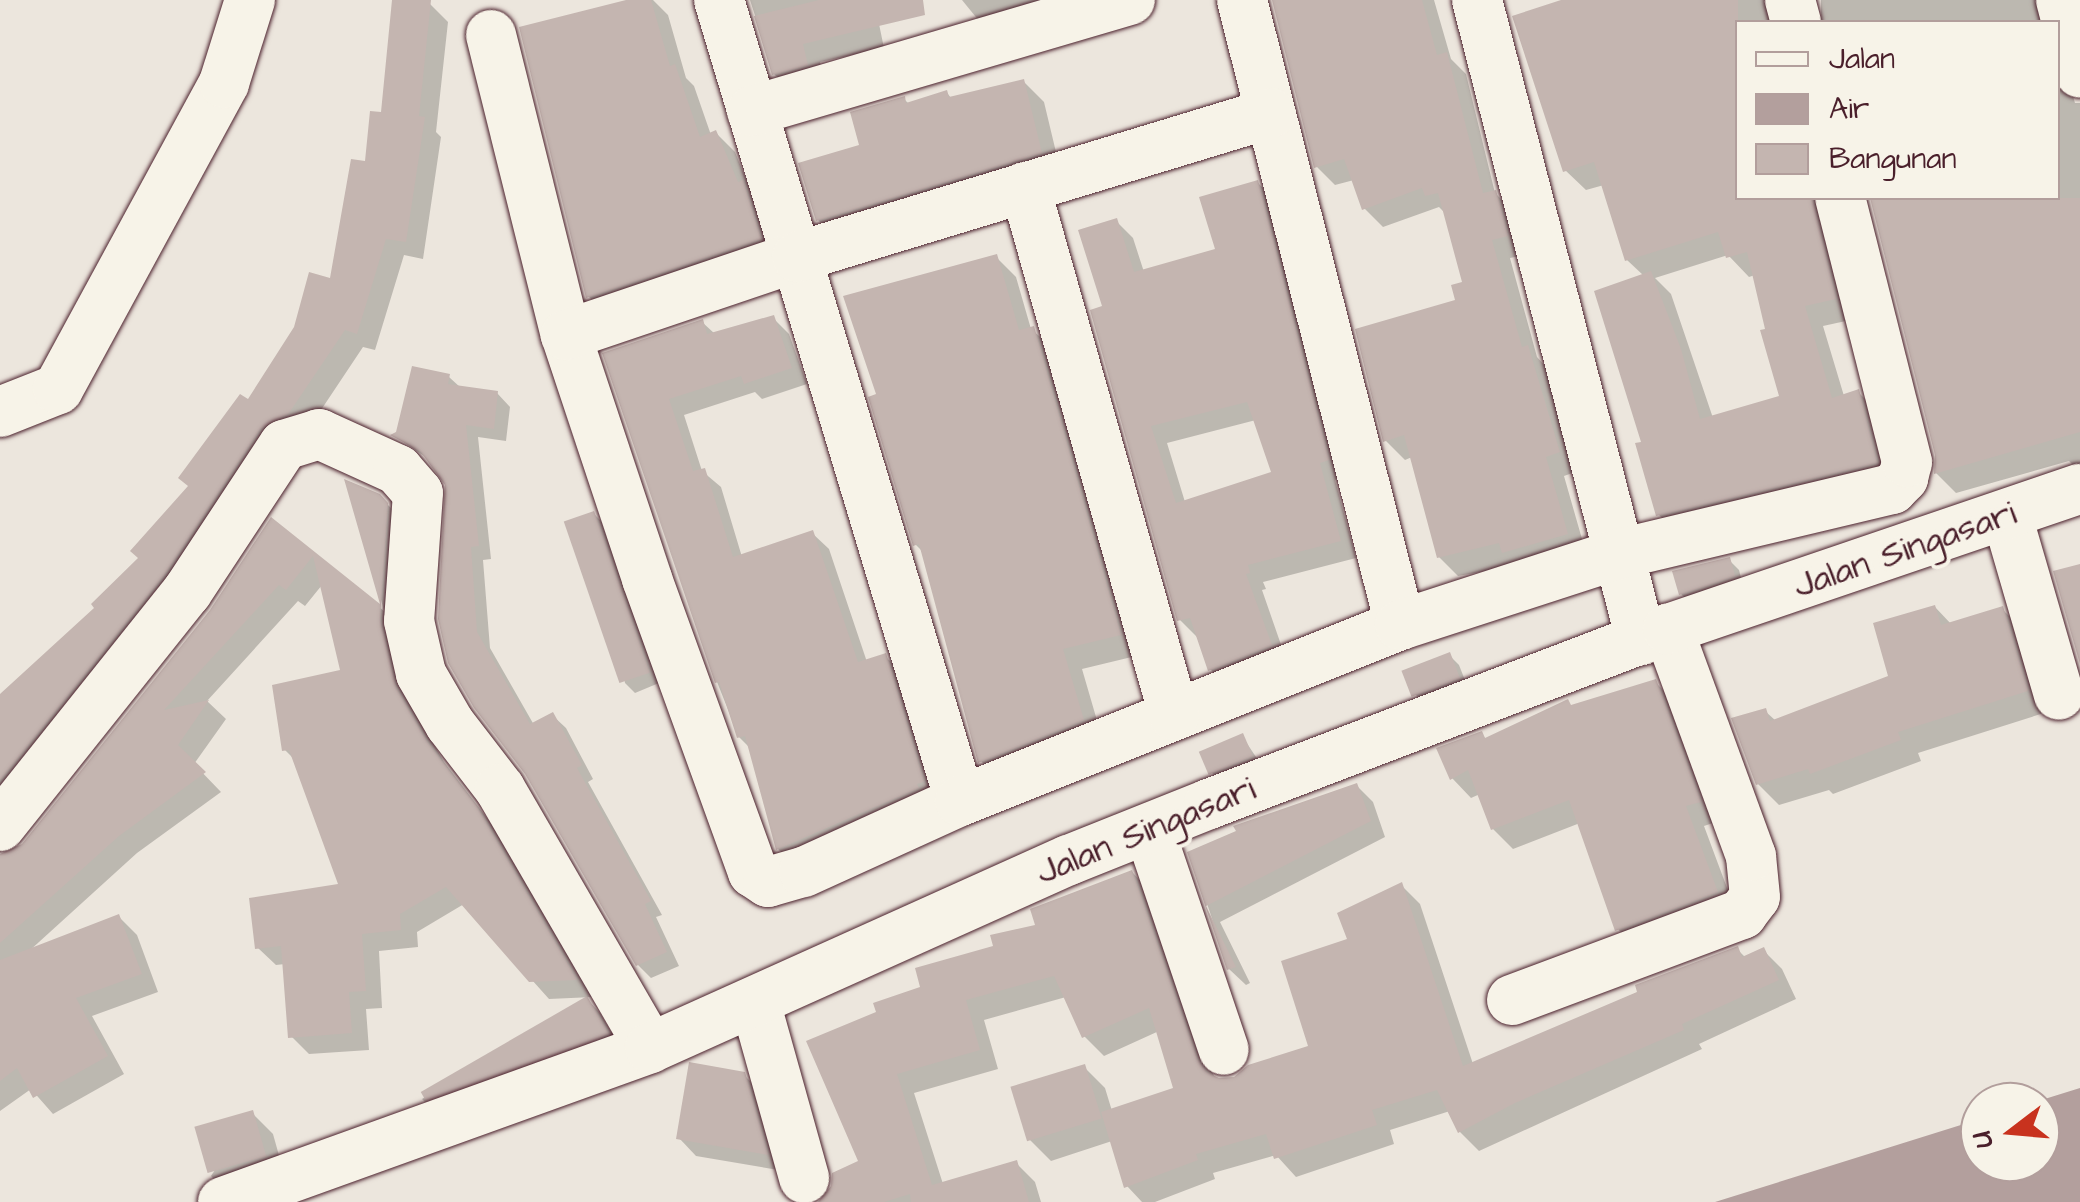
<!DOCTYPE html>
<html>
<head>
<meta charset="utf-8">
<style>
  body { margin:0 }
  #map { position:relative; width:2080px; height:1202px; overflow:hidden; background:#ece6dd; font-family:"Architects Daughter",sans-serif }
  div>[style] { position:absolute }
  [style*='--x'] { left:calc(var(--x)*1px); top:calc(var(--y)*1px); width:calc(var(--w)*1px); rotate:calc(var(--a)*1deg) }
  .water>* { inset:0; background:#b39f9d }
  .shadow>* { inset:0; background:#0003; transform-origin:0 0 }
  .building>* { inset:0; background:#c4b5b0; transform-origin:0 0 }
  .roads { filter:drop-shadow(0 0 2px #4a1f2b) drop-shadow(0 0 2px #4a1f2b) }
  .street>* { height:50px; margin:-25px; padding:0 25px; transform-origin:25px; border-radius:25px; background:#f7f3e8 }
  span { translate:-50% -50%; white-space:nowrap; text-align:center; line-height:1.15; -webkit-text-stroke:8px #f7f3e8; paint-order:stroke }
  .street-label { font-size:35px; color:#4a1f2b }
  .legend { position:absolute; left:1735px; top:20px; width:325px; height:180px; box-sizing:border-box; background:#f7f3e8; border:2px solid #b29e9c; margin:0; padding:12px 18px; list-style:none; font-size:30px; color:#4a1f2b }
  .legend li { display:flex; align-items:center; gap:20px; height:50px }
  .legend b { width:50px; border:2px solid #b29e9c }
  .north { position:absolute; left:1960px; top:1082px; width:100px; height:100px; box-sizing:border-box; background:#f7f3e8; border:2px solid #b29e9c; border-radius:50%; rotate:254deg; font-size:28px; font-weight:700; line-height:40px; text-align:center; color:#4a1f2b }
  .north::after { content:''; display:block; margin:auto; width:35px; height:45px; background:#c8321e; clip-path:polygon(50% 0,100% 100%,50% 72%,0 100%) }
</style>
</head>
<body>
<div id="map">
  <div class="water">
    <div style="clip-path:polygon(2080px 1088px,2080px 1202px,1715px 1202px,1980px 1119px,1980px 1162px,2040px 1162px,2040px 1102px,2035px 1102px)"></div>
  </div>
  <div class="shadow">
    <div style="clip-path:polygon(632px 0,653px 0,668px 15px,686px 78px,694px 86px,711px 135px,716px 133px,735px 152px,778px 258px,608px 315px,589px 297px)"></div>
    <div style="clip-path:polygon(750px 0,874px 0,884px 48px,820px 62px,826px 83px,793px 93px,774px 74px)"></div>
    <div style="clip-path:polygon(962px 0,1110px 0,984px 27px)"></div>
    <div style="clip-path:polygon(1274px 0,1434px 0,1451px 59px,1466px 74px,1495px 193px,1514px 212px,1525px 255px,1510px 258px,1537px 357px,1546px 367px,1578px 471px,1564px 476px,1586px 553px,1458px 576px,1439px 557px,1412px 457px,1405px 460px,1386px 441px,1465px 284px,1446px 214px,1439px 207px,1383px 227px,1364px 208px,1354px 180px,1335px 185px,1316px 166px)"></div>
    <div style="clip-path:polygon(evenodd,1569px 0,1790px 0,1783px 22px,1738px 22px,1738px 198px,1841px 198px,1855px 319px,1823px 326px,1844px 396px,1858px 392px,1878px 412px,1896px 483px,1679px 535px,1658px 514px,1644px 443px,1644px 276px,1627px 260px,1604px 185px,1586px 190px,1565px 170px,1569px 0,1728px 255px,1749px 277px,1755px 275px,1782px 398px,1713px 418px,1671px 294px,1655px 278px,1728px 255px)"></div>
    <div style="left:1821px;top:0;width:240px;height:22px"></div>
    <div style="clip-path:polygon(430px 4px,448px 22px,436px 132px,441px 137px,423px 259px,404px 255px,375px 350px,363px 347px,307px 431px,0 820px,0 698px,98px 608px,141px 558px,332px 282px,383px 115px)"></div>
    <div style="clip-path:polygon(2058px 46px,2075px 103px,2080px 103px,2080px 472px,2069px 461px,1956px 493px,1936px 473px,1937px 455px,1872px 198px,2058px 198px)"></div>
    <div style="clip-path:polygon(1023px 81px,1044px 102px,1061px 173px,839px 241px,818px 220px,904px 99px,910px 105px,947px 93px,952px 99px)"></div>
    <div style="clip-path:polygon(evenodd,1257px 182px,1274px 199px,1344px 477px,1335px 480px,1356px 558px,1263px 582px,1266px 589px,1262px 590px,1287px 662px,1227px 686px,1210px 669px,1197px 637px,1180px 620px,1105px 308px,1116px 221px,1133px 238px,1144px 272px,1218px 250px,1257px 182px,1256px 420px,1274px 474px,1185px 502px,1167px 443px,1256px 420px)"></div>
    <div style="clip-path:polygon(996px 257px,1016px 277px,1031px 329px,1054px 349px,1140px 655px,1082px 669px,1103px 741px,1001px 782px,981px 761px,924px 553px,916px 545px,880px 395px)"></div>
    <div style="clip-path:polygon(773px 318px,789px 334px,807px 384px,762px 399px,755px 392px,684px 415px,702px 471px,721px 487px,742px 557px,812px 533px,829px 549px,867px 662px,885px 656px,901px 672px,939px 798px,794px 865px,778px 849px,751px 749px,739px 737px,717px 682px,605px 355px,702px 322px,715px 334px)"></div>
    <div style="clip-path:polygon(449px 377px,461px 388px,497px 393px,510px 407px,506px 441px,478px 437px,491px 559px,483px 560px,490px 648px,534px 725px,552px 715px,566px 728px,593px 779px,588px 782px,662px 915px,656px 917px,679px 966px,651px 978px,638px 965px,527px 773px,476px 707px,448px 484px,430px 460px,395px 436px)"></div>
    <div style="clip-path:polygon(350px 482px,379px 496px,398px 515px,413px 708px,444px 762px,493px 826px,593px 997px,549px 999px,464px 904px,417px 932px,418px 947px,379px 951px,382px 1008px,366px 1009px,369px 1050px,309px 1054px,291px 1036px,285px 964px,276px 965px,258px 948px,341px 886px,296px 761px,285px 750px,343px 671px,322px 585px,305px 606px,298px 601px,207px 701px,226px 719px,194px 764px,221px 792px,137px 853px,28px 952px,119px 917px,137px 935px,158px 992px,92px 1016px,124px 1074px,53px 1114px,31px 1089px,0 1111px,0 856px,24px 846px,212px 611px,271px 521px,384px 611px)"></div>
    <div style="clip-path:polygon(594px 514px,604px 524px,659px 683px,635px 693px,625px 683px)"></div>
    <div style="clip-path:polygon(1729px 560px,1739px 570px,1743px 586px,1691px 604px,1681px 594px)"></div>
    <div style="clip-path:polygon(1935px 607px,1952px 625px,2002px 609px,2023px 630px,2047px 712px,1918px 753px,1921px 761px,1833px 794px,1829px 790px,1779px 805px,1758px 784px,1765px 711px,1776px 721px,1891px 678px)"></div>
    <div style="clip-path:polygon(1449px 655px,1459px 665px,1468px 688px,1425px 704px,1415px 694px)"></div>
    <div style="clip-path:polygon(1655px 682px,1675px 702px,1719px 821px,1704px 826px,1736px 912px,1637px 949px,1618px 929px,1580px 823px,1513px 849px,1493px 829px,1480px 794px,1471px 798px,1452px 778px,1481px 734px,1487px 740px)"></div>
    <div style="clip-path:polygon(1242px 736px,1262px 766px,1221px 782px,1211px 772px)"></div>
    <div style="clip-path:polygon(1357px 786px,1373px 802px,1385px 837px,1220px 922px,1250px 983px,1246px 985px,1229px 969px,1190px 853px)"></div>
    <div style="clip-path:polygon(1132px 872px,1151px 892px,1215px 1079px,1235px 1079px,1311px 1048px,1350px 941px,1401px 885px,1420px 904px,1473px 1064px,1737px 949px,1746px 958px,1763px 950px,1782px 969px,1796px 999px,1699px 1044px,1702px 1049px,1479px 1151px,1460px 1132px,1450px 1111px,1390px 1130px,1394px 1144px,1296px 1177px,1276px 1155px,1213px 1173px,1215px 1179px,1155px 1202px,1142px 1202px,1127px 1186px,1112px 1141px,1051px 1161px,1030px 1140px,1084px 1067px,1105px 1088px,1112px 1111px,1176px 1090px,1159px 1031px,1104px 1056px,1085px 1037px,1066px 997px,984px 1020px,998px 1069px,914px 1093px,943px 1184px,1016px 1163px,1035px 1182px,1041px 1202px,822px 1202px,861px 1163px,879px 1013px)"></div>
    <div style="clip-path:polygon(586px 998px,600px 1013px,620px 1047px,436px 1113px,422px 1099px)"></div>
    <div style="clip-path:polygon(744px 1075px,762px 1093px,784px 1171px,696px 1156px,679px 1138px)"></div>
    <div style="clip-path:polygon(252px 1113px,273px 1134px,285px 1177px,232px 1197px,211px 1176px)"></div>
  </div>
  <div class="building">
    <div style="clip-path:polygon(392px 0,431px 0,419px 116px,425px 117px,406px 242px,386px 239px,357px 334px,345px 330px,289px 413px,260px 429px,164px 575px,0 780px,0 694px,94px 608px,91px 604px,138px 558px,130px 551px,188px 486px,178px 478px,240px 394px,248px 399px,294px 327px,309px 272px,330px 278px,351px 159px,365px 161px,370px 111px,381px 112px)"></div>
    <div style="clip-path:polygon(626px 0,651px 0,670px 66px,675px 64px,700px 137px,716px 130px,738px 182px,743px 180px,761px 239px,586px 298px,519px 27px)"></div>
    <div style="clip-path:polygon(819px 0,923px 0,925px 15px,803px 44px,808px 65px,772px 75px,754px 16px)"></div>
    <div style="clip-path:polygon(1272px 0,1422px 0,1437px 55px,1447px 52px,1483px 193px,1496px 190px,1508px 236px,1492px 240px,1522px 347px,1528px 345px,1560px 452px,1546px 457px,1568px 534px,1502px 553px,1499px 543px,1437px 558px,1404px 435px,1383px 442px,1355px 329px,1455px 300px,1451px 285px,1462px 282px,1438px 193px,1425px 196px,1422px 188px,1362px 210px,1344px 159px,1314px 168px)"></div>
    <div style="clip-path:polygon(1561px 0,1738px 0,1738px 198px,1812px 198px,1836px 299px,1805px 306px,1832px 398px,1859px 389px,1877px 463px,1656px 516px,1635px 443px,1641px 442px,1594px 291px,1651px 271px,1681px 349px,1700px 419px,1779px 396px,1760px 330px,1765px 329px,1747px 252px,1726px 258px,1718px 232px,1625px 261px,1594px 162px,1563px 172px,1512px 16px)"></div>
    <div style="clip-path:polygon(1024px 79px,1042px 153px,816px 221px,798px 163px,859px 145px,850px 112px,905px 96px,906px 103px,947px 90px,949px 97px)"></div>
    <div style="clip-path:polygon(evenodd,1258px 180px,1329px 460px,1320px 463px,1341px 541px,1248px 565px,1250px 573px,1246px 574px,1272px 645px,1208px 671px,1190px 618px,1177px 621px,1090px 310px,1102px 306px,1078px 230px,1117px 218px,1134px 272px,1215px 249px,1199px 197px,1258px 180px,1247px 402px,1271px 472px,1176px 503px,1151px 426px,1247px 402px)"></div>
    <div style="clip-path:polygon(1870px 198px,2080px 198px,2080px 432px,1934px 474px,1935px 455px)"></div>
    <div style="clip-path:polygon(997px 254px,1019px 330px,1034px 326px,1121px 635px,1063px 649px,1084px 720px,978px 763px,919px 544px,913px 546px,868px 397px,876px 394px,843px 296px)"></div>
    <div style="clip-path:polygon(774px 315px,792px 368px,744px 384px,741px 376px,669px 399px,693px 471px,705px 468px,733px 557px,813px 530px,858px 662px,886px 653px,924px 782px,917px 784px,919px 788px,776px 850px,745px 736px,737px 738px,719px 682px,715px 683px,602px 353px,703px 319px,707px 334px)"></div>
    <div style="clip-path:polygon(412px 366px,450px 374px,448px 384px,498px 391px,494px 429px,466px 425px,479px 546px,471px 547px,477px 632px,530px 724px,553px 712px,582px 765px,577px 768px,651px 901px,645px 904px,667px 952px,636px 966px,525px 774px,474px 708px,448px 663px,438px 619px,445px 485px,420px 451px,390px 435px,396px 432px)"></div>
    <div style="clip-path:polygon(344px 479px,380px 494px,388px 503px,380px 620px,396px 688px,427px 742px,476px 805px,577px 980px,529px 982px,446px 887px,400px 914px,401px 930px,362px 934px,366px 991px,349px 992px,352px 1033px,288px 1038px,281px 946px,255px 949px,249px 898px,338px 884px,289px 750px,282px 751px,272px 685px,340px 670px,313px 556px,286px 590px,279px 585px,164px 710px,209px 700px,178px 745px,206px 772px,119px 836px,0 943px,0 854px,22px 844px,210px 610px,271px 517px,380px 604px)"></div>
    <div style="left:594px;top:511px;width:171px;height:32px;rotate:71deg"></div>
    <div style="clip-path:polygon(1730px 557px,1735px 576px,1679px 595px,1672px 571px)"></div>
    <div style="clip-path:polygon(2080px 564px,2080px 664px,2053px 571px)"></div>
    <div style="clip-path:polygon(1935px 605px,1941px 625px,2003px 606px,2028px 691px,1898px 732px,1901px 740px,1810px 774px,1808px 769px,1756px 785px,1731px 718px,1766px 708px,1770px 721px,1888px 676px,1873px 623px)"></div>
    <div style="left:1450px;top:652px;width:28px;height:52px;rotate:69deg"></div>
    <div style="clip-path:polygon(1656px 679px,1701px 802px,1686px 806px,1718px 892px,1615px 931px,1569px 800px,1491px 830px,1468px 770px,1450px 780px,1436px 748px,1482px 731px,1485px 738px,1568px 699px,1571px 705px)"></div>
    <div style="left:1243px;top:733px;width:25px;height:48px;rotate:67deg"></div>
    <div style="clip-path:polygon(1357px 783px,1371px 821px,1206px 906px,1236px 967px,1227px 970px,1187px 852px,1236px 831px,1233px 826px)"></div>
    <div style="clip-path:polygon(1132px 870px,1197px 1059px,1206px 1072px,1219px 1078px,1234px 1077px,1248px 1065px,1308px 1046px,1281px 961px,1347px 939px,1337px 913px,1402px 882px,1463px 1066px,1637px 992px,1635px 985px,1738px 946px,1742px 957px,1764px 947px,1779px 980px,1682px 1024px,1684px 1030px,1515px 1103px,1458px 1133px,1437px 1090px,1372px 1110px,1377px 1125px,1274px 1159px,1266px 1134px,1196px 1154px,1198px 1160px,1124px 1188px,1101px 1112px,1173px 1088px,1149px 1008px,1082px 1038px,1054px 976px,966px 1000px,980px 1050px,897px 1074px,932px 1185px,1017px 1160px,1029px 1202px,911px 1202px,910px 1194px,884px 1202px,818px 1202px,831px 1186px,832px 1173px,858px 1161px,806px 1041px,876px 1012px,873px 1003px,920px 987px,915px 968px,993px 946px,990px 935px,1035px 925px,1030px 909px)"></div>
    <div style="clip-path:polygon(119px 914px,142px 974px,76px 998px,108px 1056px,33px 1098px,17px 1068px,0 1081px,0 960px)"></div>
    <div style="left:587px;top:996px;width:43px;height:192px;rotate:60deg"></div>
    <div style="clip-path:polygon(689px 1062px,745px 1072px,768px 1155px,676px 1139px)"></div>
    <div style="left:1085px;top:1064px;width:57px;height:78px;rotate:73deg"></div>
    <div style="left:253px;top:1110px;width:48px;height:61px;rotate:74deg"></div>
  </div>
  <div class="roads">
    <div class="street">
      <div style="--x:719;--y:0;--w:836;--a:73.25"></div>
      <div style="--x:1242;--y:0;--w:645;--a:75.81"></div>
      <div style="--x:1477;--y:0;--w:661;--a:75.63"></div>
      <div style="--x:1790;--y:0;--w:23;--a:75"></div>
      <div style="--x:2061;--y:0;--w:75;--a:75.4"></div>
      <div style="--x:491;--y:35;--w:309;--a:76"></div>
      <div style="--x:566;--y:335;--w:257;--a:71.6"></div>
      <div style="--x:647;--y:579;--w:312;--a:70.1"></div>
      <div style="--x:753;--y:872;--w:18;--a:34"></div>
      <div style="--x:768;--y:882;--w:37;--a:-16"></div>
      <div style="--x:804;--y:872;--w:171;--a:-24.5"></div>
      <div style="--x:960;--y:801;--w:474;--a:-21.8"></div>
      <div style="--x:1400;--y:625;--w:230;--a:-18"></div>
      <div style="--x:1619;--y:554;--w:281;--a:-13.4"></div>
      <div style="--x:1892;--y:489;--w:16;--a:-45"></div>
      <div style="--x:1903;--y:478;--w:16;--a:-76"></div>
      <div style="--x:1907;--y:462;--w:272;--a:-104.2"></div>
      <div style="--x:752;--y:111;--w:394;--a:-16.4"></div>
      <div style="--x:1025;--y:187;--w:549;--a:74.24"></div>
      <div style="--x:566;--y:335;--w:244;--a:-18.7"></div>
      <div style="--x:797;--y:257;--w:495;--a:-16.9"></div>
      <div style="--x:0;--y:412;--w:62;--a:-21.6"></div>
      <div style="--x:58;--y:389;--w:348;--a:-61.5"></div>
      <div style="--x:224;--y:83;--w:87;--a:-72.6"></div>
      <div style="--x:2007;--y:516;--w:186;--a:73.8"></div>
      <div style="--x:0;--y:826;--w:300;--a:-51.4"></div>
      <div style="--x:187;--y:592;--w:176;--a:-56.6"></div>
      <div style="--x:284;--y:445;--w:37;--a:-17"></div>
      <div style="--x:319;--y:434;--w:87;--a:24.5"></div>
      <div style="--x:398;--y:470;--w:30;--a:49"></div>
      <div style="--x:418;--y:493;--w:128;--a:94"></div>
      <div style="--x:409;--y:621;--w:54;--a:77.2"></div>
      <div style="--x:421;--y:674;--w:58;--a:59.9"></div>
      <div style="--x:450;--y:724;--w:82;--a:52.4"></div>
      <div style="--x:500;--y:789;--w:299;--a:59.9"></div>
      <div style="--x:1149;--y:829;--w:233;--a:71.3"></div>
      <div style="--x:1512;--y:1000;--w:246;--a:-20.5"></div>
      <div style="--x:1742;--y:914;--w:21;--a:-53"></div>
      <div style="--x:1755;--y:897;--w:41;--a:-95.6"></div>
      <div style="--x:1751;--y:856;--w:242;--a:-110.1"></div>
      <div style="--x:755;--y:1002;--w:183;--a:74.4"></div>
      <div style="--x:223;--y:1202;--w:454;--a:-19.8"></div>
      <div style="--x:650;--y:1048;--w:459;--a:-24.2"></div>
      <div style="--x:1069;--y:860;--w:151;--a:-21.8"></div>
      <div style="--x:1209;--y:804;--w:491;--a:-20.9"></div>
      <div style="--x:1668;--y:629;--w:435;--a:-18.8"></div>
    </div>
  </div>
  <div class="street-label">
    <span style="left:1905px;top:550px;rotate:-19deg">Jalan Singasari</span>
    <span style="left:1146px;top:831px;rotate:-22deg">Jalan Singasari</span>
  </div>
  <ul class="legend">
  <li><b style="height:12px;background:#f7f3e8"></b>Jalan</li>
  <li><b style="height:28px;background:#b39f9d"></b>Air</li>
  <li><b style="height:28px;background:#c4b5b0"></b>Bangunan</li>
  </ul>
  <div class="north">U</div>
</div>
</body>
</html>
